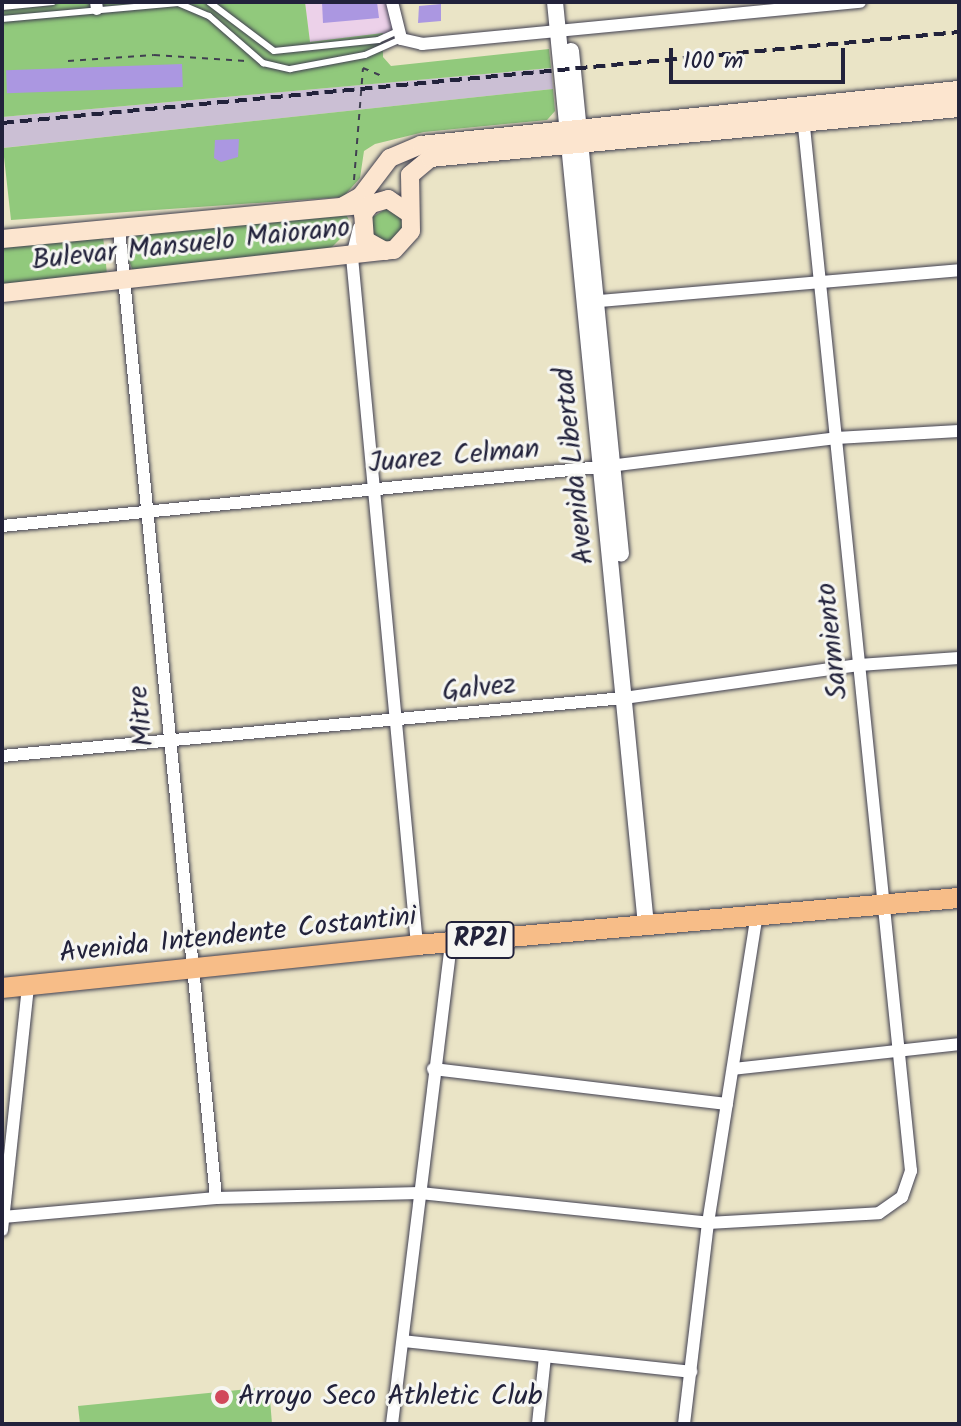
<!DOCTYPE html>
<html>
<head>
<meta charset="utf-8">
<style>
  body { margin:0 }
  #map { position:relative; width:961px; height:1426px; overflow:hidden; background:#eae4c6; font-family:Kalam,sans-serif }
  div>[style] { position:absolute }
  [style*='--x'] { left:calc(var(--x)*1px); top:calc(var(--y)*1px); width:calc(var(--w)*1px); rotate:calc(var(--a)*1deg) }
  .built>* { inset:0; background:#ecd1e9 }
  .industrial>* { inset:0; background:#cbbfd4 }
  .green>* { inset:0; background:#91c97c }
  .building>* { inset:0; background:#ab97e1; transform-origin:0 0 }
  .path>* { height:2px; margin-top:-1px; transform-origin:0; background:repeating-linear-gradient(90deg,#403f50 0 6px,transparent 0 12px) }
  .roads { filter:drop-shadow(0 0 2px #403f50) drop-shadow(0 0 2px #403f50) }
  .service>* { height:6px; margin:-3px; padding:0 3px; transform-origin:3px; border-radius:3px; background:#fff }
  .minor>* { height:12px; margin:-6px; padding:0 6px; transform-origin:6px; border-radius:6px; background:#fff }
  .tertiary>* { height:16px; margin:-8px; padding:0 8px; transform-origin:8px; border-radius:8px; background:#fff }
  .secondary>* { height:18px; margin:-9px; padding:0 9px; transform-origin:9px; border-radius:9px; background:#fce5cf }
  .primary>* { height:20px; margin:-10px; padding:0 10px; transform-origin:10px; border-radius:10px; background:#f7bd88 }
  .rail>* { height:4px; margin-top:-2px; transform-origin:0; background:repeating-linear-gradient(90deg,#22223b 0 12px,transparent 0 18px) }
  .dots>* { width:22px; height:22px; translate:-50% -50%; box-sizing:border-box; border:4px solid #f6f6f2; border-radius:50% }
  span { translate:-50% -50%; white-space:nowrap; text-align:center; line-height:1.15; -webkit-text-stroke:6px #f6f6f2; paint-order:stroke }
  .shield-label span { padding:2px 6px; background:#f6f6f2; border:2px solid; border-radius:6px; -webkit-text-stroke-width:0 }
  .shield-label { font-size:26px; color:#22223b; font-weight:700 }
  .street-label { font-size:28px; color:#22223b }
  .poi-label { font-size:28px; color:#22223b }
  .left { translate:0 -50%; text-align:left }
  .frame { position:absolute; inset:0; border:4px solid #22223b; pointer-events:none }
  .scale { position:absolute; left:669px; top:48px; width:176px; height:36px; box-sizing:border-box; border:4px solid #22223b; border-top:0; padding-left:10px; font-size:24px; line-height:28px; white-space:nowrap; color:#22223b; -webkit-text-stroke:6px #f6f6f2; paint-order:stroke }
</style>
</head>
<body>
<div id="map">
  <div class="built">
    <div style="clip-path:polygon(305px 2px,392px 2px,396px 32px,310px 42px)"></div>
  </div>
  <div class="industrial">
    <div style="clip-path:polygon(551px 68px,553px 89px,2px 148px,2px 117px)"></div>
  </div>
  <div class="green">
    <div style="clip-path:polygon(2px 2px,305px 2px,310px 42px,383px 33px,383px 57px,391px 66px,549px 49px,551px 68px,2px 117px)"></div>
    <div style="clip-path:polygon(553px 89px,555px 111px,547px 120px,424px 132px,375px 144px,364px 151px,360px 178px,343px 197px,11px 220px,3px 148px)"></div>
    <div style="clip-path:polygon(389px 207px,405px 221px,401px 237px,386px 243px,372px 234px,371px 218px)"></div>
    <div style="clip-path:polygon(345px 212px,352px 227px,331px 248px,133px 271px,127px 256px,133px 236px)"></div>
    <div style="clip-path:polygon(103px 236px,107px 274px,2px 288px,2px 244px)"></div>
    <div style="clip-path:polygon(269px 1387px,272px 1424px,80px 1424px,78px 1406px)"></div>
  </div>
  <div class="building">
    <div style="clip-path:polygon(322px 2px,377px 2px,379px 18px,323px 23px)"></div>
    <div style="clip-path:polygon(441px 4px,441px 21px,418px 23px,419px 6px)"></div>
    <div style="left:182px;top:64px;width:23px;height:176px;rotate:88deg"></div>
    <div style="clip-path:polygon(239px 139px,238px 157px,221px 162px,214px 158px,215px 140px)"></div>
  </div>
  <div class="path">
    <div style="--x:68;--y:61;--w:86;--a:-4"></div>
    <div style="--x:154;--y:55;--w:92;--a:3.7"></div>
    <div style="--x:354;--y:180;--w:112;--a:-85.4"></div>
    <div style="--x:363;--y:68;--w:23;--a:23"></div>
  </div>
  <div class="roads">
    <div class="service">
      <div style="--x:209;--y:2;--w:81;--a:37"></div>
      <div style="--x:274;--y:51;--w:105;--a:-6"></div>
      <div style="--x:378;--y:40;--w:20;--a:-24"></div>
      <div style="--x:2;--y:7;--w:51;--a:-5.6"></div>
      <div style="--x:2;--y:19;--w:177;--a:-5.2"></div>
      <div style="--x:178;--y:3;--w:34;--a:23"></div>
      <div style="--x:209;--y:16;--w:72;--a:41"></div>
      <div style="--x:263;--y:63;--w:28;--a:13"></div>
      <div style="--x:290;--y:69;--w:76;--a:-10.6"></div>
      <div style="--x:365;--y:55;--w:39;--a:-24"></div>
    </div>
    <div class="minor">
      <div style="--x:96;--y:2;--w:7;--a:82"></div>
      <div style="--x:392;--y:2;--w:38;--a:76"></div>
      <div style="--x:401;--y:39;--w:22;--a:13"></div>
      <div style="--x:422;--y:44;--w:440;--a:-5.5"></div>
      <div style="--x:359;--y:228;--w:30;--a:104"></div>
      <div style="--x:352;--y:257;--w:691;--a:84.6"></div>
      <div style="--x:119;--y:229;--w:974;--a:84.28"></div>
      <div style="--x:588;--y:302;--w:372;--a:-4.9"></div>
      <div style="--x:2;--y:526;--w:602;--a:-5.63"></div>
      <div style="--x:601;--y:467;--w:237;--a:-7"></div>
      <div style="--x:836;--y:438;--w:123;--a:-3.3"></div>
      <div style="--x:2;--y:756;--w:625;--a:-5.33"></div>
      <div style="--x:624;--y:698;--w:237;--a:-8"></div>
      <div style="--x:859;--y:665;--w:100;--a:-4"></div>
      <div style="--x:433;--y:1069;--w:296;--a:6.8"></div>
      <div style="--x:733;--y:1069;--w:227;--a:-6.3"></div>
      <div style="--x:3;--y:1217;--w:214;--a:-5.1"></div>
      <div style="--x:216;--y:1198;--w:204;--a:-1.4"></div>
      <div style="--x:420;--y:1193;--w:290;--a:5.9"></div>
      <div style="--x:708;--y:1223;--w:171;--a:-3.3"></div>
      <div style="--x:879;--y:1213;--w:28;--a:-35"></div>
      <div style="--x:902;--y:1197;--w:28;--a:-71"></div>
      <div style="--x:911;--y:1171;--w:1060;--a:-95.85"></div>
      <div style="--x:2;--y:1230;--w:245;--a:-83.9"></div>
      <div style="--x:403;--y:1341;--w:290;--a:6.1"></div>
      <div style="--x:392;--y:1424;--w:486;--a:-83"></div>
      <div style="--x:538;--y:1424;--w:68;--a:-84.1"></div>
      <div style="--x:684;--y:1424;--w:202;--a:-83.2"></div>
      <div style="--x:708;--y:1223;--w:312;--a:-81"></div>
    </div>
    <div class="tertiary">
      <div style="--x:555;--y:2;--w:927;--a:84.37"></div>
      <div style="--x:571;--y:51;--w:505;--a:84.32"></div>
    </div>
    <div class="secondary">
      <div style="--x:343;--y:206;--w:21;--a:-29"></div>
      <div style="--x:361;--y:196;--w:48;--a:-52.7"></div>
      <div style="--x:390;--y:158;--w:34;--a:-23"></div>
      <div style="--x:421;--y:145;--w:541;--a:-5.84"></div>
      <div style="--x:2;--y:239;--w:353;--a:-5.4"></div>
      <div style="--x:385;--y:251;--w:23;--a:-151"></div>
      <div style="--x:365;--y:240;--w:26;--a:-94"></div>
      <div style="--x:363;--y:214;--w:13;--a:-51"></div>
      <div style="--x:371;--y:204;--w:18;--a:-16"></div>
      <div style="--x:388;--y:199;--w:25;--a:34"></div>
      <div style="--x:2;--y:293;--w:394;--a:-6.3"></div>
      <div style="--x:394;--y:250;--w:25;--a:-48"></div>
      <div style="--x:411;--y:231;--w:56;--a:-91"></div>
      <div style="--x:410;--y:175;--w:26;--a:-40"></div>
      <div style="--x:430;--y:158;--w:531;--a:-5.4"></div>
    </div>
    <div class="primary">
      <div style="--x:2;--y:988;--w:417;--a:-5.9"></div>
      <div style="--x:417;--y:945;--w:544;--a:-4.96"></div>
    </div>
  </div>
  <div class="rail">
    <div style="--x:2;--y:123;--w:961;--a:-5.43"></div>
  </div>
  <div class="dots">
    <div style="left:222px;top:1397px;background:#d1495b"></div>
  </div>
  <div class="shield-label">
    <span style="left:480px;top:940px">RP21</span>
  </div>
  <div class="street-label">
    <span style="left:191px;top:245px;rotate:-6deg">Bulevar Mansuelo Maiorano</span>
    <span style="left:454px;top:457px;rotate:-5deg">Juarez Celman</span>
    <span style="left:575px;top:466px;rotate:-96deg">Avenida Libertad</span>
    <span style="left:833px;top:641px;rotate:-96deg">Sarmiento</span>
    <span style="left:479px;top:689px;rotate:-6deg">Galvez</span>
    <span style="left:142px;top:716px;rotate:-96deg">Mitre</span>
    <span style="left:238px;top:936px;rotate:-6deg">Avenida Intendente Costantini</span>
  </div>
  <div class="poi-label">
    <span class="left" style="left:238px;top:1397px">Arroyo Seco Athletic Club</span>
  </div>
  <div class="frame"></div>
  <div class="scale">100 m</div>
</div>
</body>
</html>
